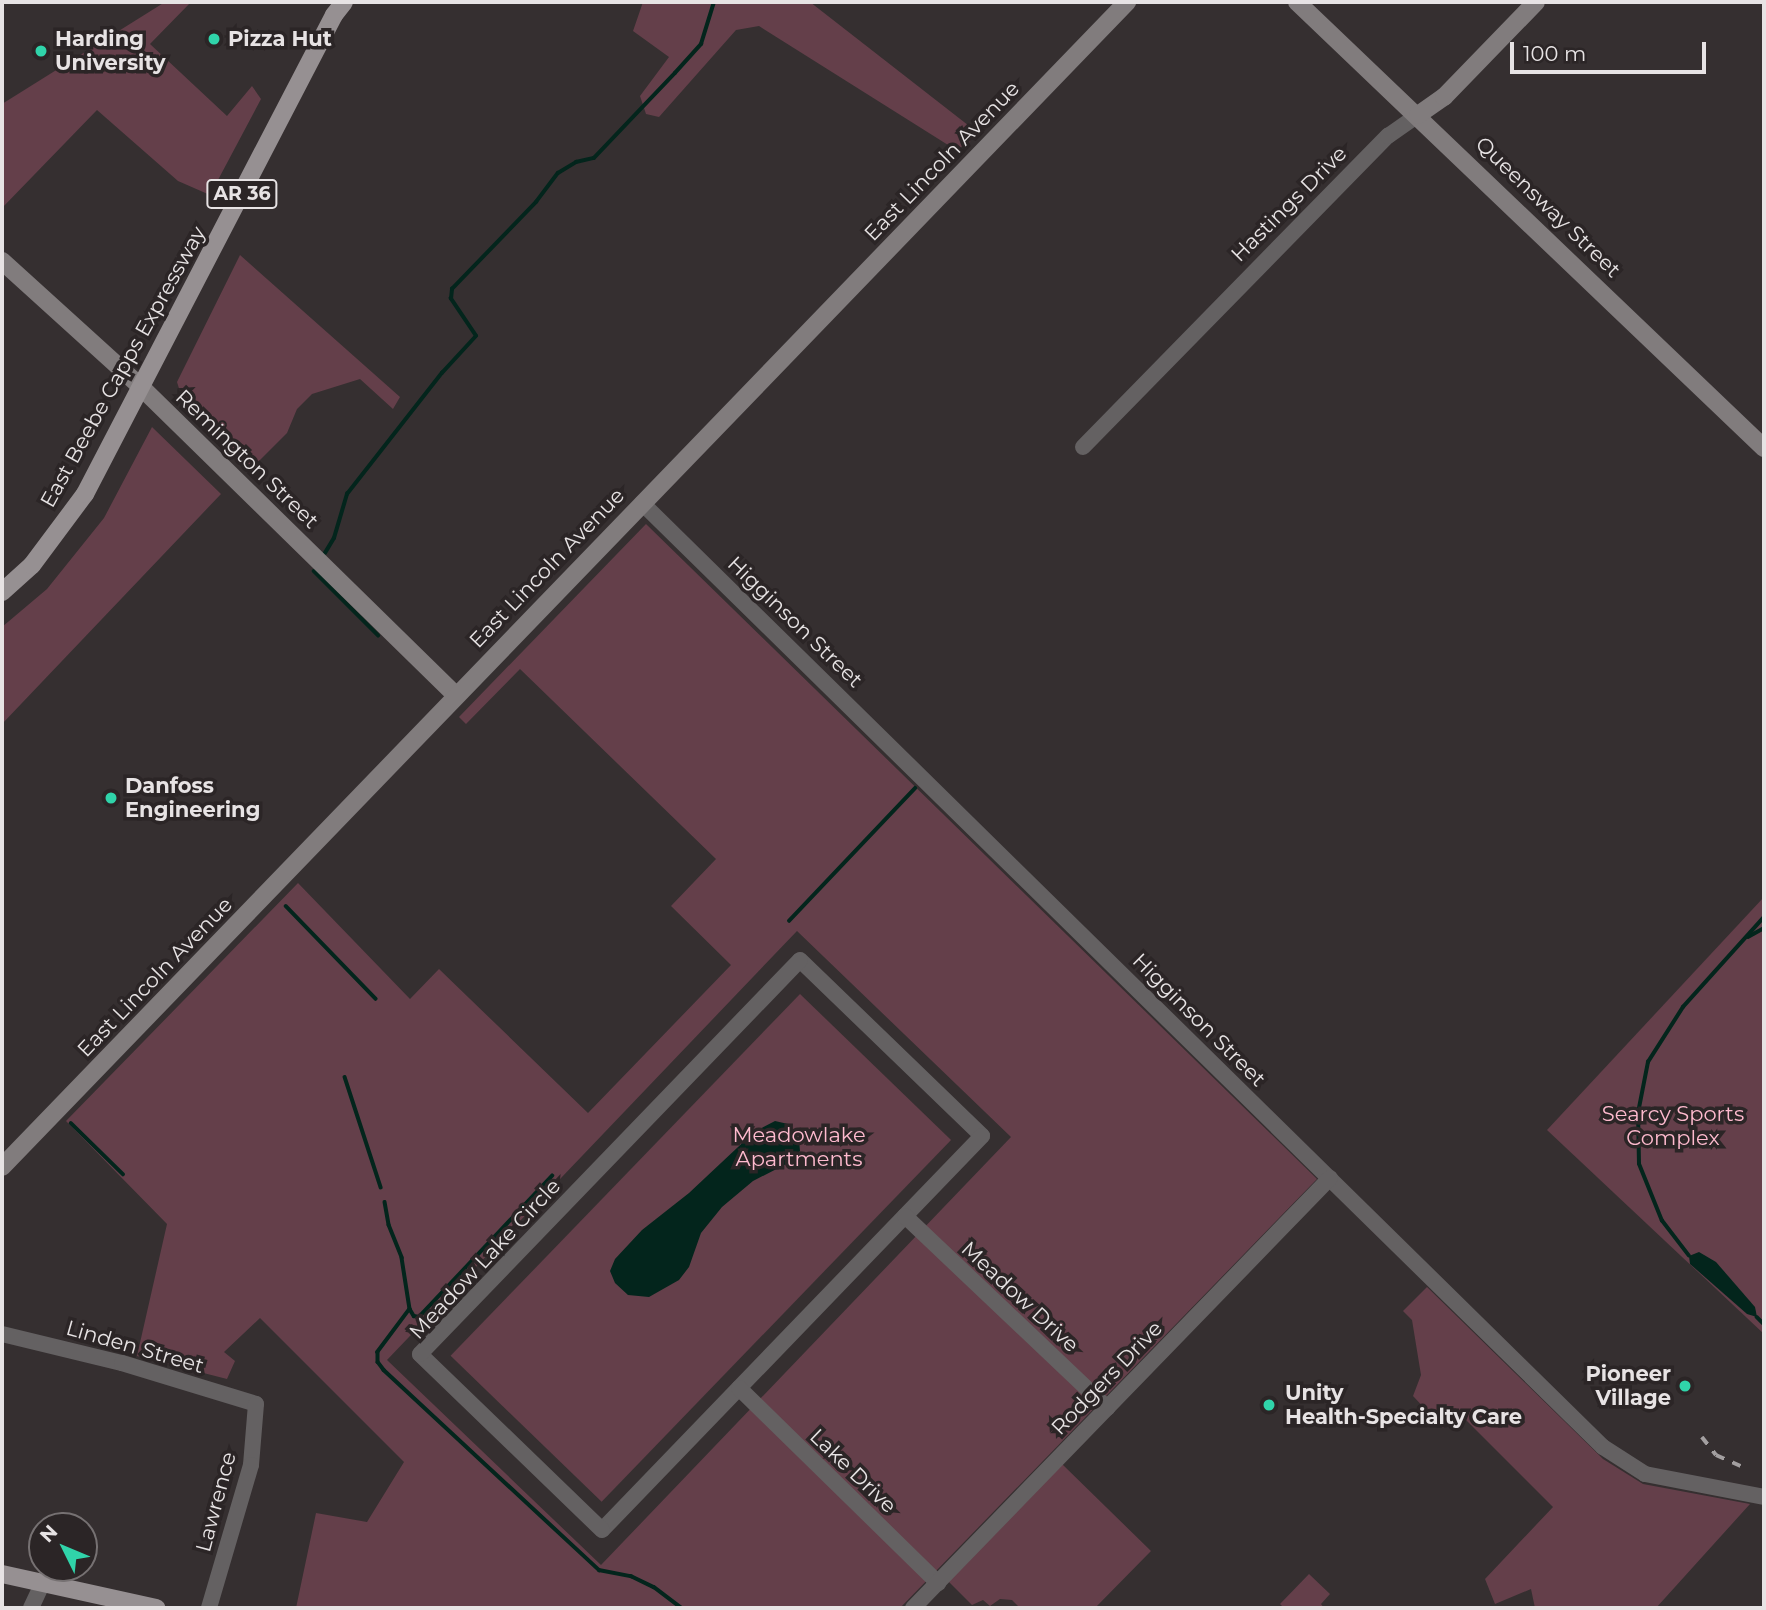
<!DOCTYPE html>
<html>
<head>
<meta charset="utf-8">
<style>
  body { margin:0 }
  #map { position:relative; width:1766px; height:1610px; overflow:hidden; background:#352f30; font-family:Montserrat,sans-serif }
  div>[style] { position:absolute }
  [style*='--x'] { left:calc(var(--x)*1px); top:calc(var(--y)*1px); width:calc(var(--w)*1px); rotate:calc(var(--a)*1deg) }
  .green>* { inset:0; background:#643f4a; transform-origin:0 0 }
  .water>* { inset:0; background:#03251c }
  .stream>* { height:3.5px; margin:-1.75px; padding:0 1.75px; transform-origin:1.75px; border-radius:1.75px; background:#03251c }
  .street>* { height:16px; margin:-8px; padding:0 8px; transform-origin:8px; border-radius:8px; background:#646162 }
  .secondary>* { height:18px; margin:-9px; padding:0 9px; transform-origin:9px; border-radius:9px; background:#817c7d }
  .primary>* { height:18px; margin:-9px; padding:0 9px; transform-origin:9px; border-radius:9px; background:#969092 }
  .rail>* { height:3.5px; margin-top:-1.75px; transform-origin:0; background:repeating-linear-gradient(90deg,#a39fa0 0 9px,transparent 0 18px) }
  .dots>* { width:19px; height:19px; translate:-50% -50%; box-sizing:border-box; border:4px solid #2b2526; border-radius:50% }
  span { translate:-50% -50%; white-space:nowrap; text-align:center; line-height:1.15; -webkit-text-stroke:7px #2b2526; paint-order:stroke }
  .shield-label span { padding:2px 5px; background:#2b2526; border:2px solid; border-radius:5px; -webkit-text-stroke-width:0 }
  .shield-label { font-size:19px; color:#e7e3e4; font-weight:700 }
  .poi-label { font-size:21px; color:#e7e3e4; font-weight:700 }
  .left { translate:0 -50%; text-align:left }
  .right { translate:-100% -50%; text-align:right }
  .street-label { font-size:21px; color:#e7e3e4 }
  .park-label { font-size:21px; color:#febace }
  .frame { position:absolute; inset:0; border:4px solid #e7e3e4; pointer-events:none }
  .north { position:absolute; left:28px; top:1512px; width:70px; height:70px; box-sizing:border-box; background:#2b2526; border:2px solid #767172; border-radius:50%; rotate:313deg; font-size:19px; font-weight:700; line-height:28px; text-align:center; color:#e7e3e4 }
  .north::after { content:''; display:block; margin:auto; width:24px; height:32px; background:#30d4aa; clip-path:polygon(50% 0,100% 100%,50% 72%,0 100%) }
  .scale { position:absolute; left:1510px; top:42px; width:196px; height:32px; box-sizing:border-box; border:4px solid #e7e3e4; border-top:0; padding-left:9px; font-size:21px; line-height:24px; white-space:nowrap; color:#e7e3e4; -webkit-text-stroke:5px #2b2526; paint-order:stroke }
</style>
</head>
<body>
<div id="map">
  <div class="green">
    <div style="clip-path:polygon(165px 2px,191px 2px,150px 44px,227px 116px,252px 86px,261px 99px,210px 195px,178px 181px,97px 110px,2px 208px,2px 104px)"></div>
    <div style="clip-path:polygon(643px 2px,810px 2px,973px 129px,970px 142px,956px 150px,759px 26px,736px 30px,659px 117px,646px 114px,640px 96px,669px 57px,633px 31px)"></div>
    <div style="clip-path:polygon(240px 255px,400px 397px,393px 409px,360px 379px,312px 394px,297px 409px,287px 433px,252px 468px,182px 398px,177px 382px)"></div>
    <div style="clip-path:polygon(152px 427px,221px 494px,2px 724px,2px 627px,47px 589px,104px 518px)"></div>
    <div style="clip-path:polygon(evenodd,646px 524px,1317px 1179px,900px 1608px,296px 1608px,316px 1513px,367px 1522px,404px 1462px,260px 1318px,224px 1352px,235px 1361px,227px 1379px,137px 1356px,167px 1224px,66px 1121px,298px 883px,410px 999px,439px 969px,588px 1113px,731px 965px,671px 906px,716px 859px,520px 669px,466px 724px,459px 717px,646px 524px,797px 931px,1011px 1137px,601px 1565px,387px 1360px,797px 931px)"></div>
    <div style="clip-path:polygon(1764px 897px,1764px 1334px,1547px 1130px)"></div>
    <div style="left:800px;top:994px;width:210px;height:503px;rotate:44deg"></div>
    <div style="clip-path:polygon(1427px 1287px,1603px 1459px,1643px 1484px,1750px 1504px,1656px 1608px,1535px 1608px,1531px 1589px,1495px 1604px,1485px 1579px,1553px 1507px,1458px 1412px,1443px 1428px,1413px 1396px,1421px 1375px,1412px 1320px,1403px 1311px)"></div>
    <div style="clip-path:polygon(1062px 1464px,1151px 1551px,1095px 1608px,1020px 1608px,1012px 1600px,1000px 1599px,990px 1606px,983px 1600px,972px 1605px,948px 1581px)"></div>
    <div style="clip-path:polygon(1309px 1574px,1330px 1594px,1321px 1604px,1324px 1608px,1284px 1608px,1280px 1604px)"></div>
  </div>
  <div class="water">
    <div style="clip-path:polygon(775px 1121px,788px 1124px,799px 1140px,800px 1151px,790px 1162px,753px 1181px,722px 1207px,701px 1233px,689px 1267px,679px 1280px,649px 1297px,628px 1295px,615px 1283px,610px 1271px,615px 1259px,642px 1230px,689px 1193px,754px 1132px)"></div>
    <div style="clip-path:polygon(1699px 1252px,1716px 1262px,1755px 1307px,1757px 1317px,1747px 1314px,1690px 1264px,1689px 1256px)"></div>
  </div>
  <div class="stream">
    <div style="--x:325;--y:553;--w:17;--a:-59"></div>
    <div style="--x:334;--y:538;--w:46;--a:-73.5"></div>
    <div style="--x:347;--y:494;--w:154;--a:-51.9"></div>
    <div style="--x:442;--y:373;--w:50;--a:-47.4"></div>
    <div style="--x:476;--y:336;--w:45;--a:-124"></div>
    <div style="--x:451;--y:299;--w:10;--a:-84"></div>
    <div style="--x:452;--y:289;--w:121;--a:-46"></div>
    <div style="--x:536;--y:202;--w:36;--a:-53"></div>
    <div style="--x:558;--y:173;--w:21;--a:-31"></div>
    <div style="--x:576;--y:162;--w:18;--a:-13"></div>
    <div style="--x:594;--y:158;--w:117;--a:-46.4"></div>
    <div style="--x:675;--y:73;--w:39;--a:-48"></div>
    <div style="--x:701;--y:44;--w:44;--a:-72.8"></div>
    <div style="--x:314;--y:571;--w:91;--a:45"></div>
    <div style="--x:286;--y:906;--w:129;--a:45.9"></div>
    <div style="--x:789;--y:921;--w:183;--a:-46.5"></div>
    <div style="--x:1748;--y:937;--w:18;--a:-29"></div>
    <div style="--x:345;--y:1077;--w:116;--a:71.9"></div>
    <div style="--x:71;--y:1123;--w:73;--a:44.4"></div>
    <div style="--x:385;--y:1202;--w:23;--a:80"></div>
    <div style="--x:389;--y:1225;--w:35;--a:68"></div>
    <div style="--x:402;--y:1258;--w:52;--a:81.1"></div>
    <div style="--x:410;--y:1309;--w:8;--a:60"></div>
    <div style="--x:414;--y:1316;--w:5;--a:11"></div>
    <div style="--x:419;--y:1317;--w:194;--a:-46.7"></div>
    <div style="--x:1689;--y:1256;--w:44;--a:-127.6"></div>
    <div style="--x:1662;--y:1221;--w:61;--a:-112"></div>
    <div style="--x:1639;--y:1164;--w:51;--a:-91.1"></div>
    <div style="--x:1638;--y:1113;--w:52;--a:-78.9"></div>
    <div style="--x:1648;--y:1062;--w:65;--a:-57.5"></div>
    <div style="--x:1683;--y:1007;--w:121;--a:-48"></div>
    <div style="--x:410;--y:1309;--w:54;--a:126.7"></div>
    <div style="--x:378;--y:1352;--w:10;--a:90"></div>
    <div style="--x:378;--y:1362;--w:10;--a:53"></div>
    <div style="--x:384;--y:1370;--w:294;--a:42.9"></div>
    <div style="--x:599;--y:1570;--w:33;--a:11"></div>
    <div style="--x:631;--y:1576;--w:25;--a:26"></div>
    <div style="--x:654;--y:1587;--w:35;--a:37"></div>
    <div style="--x:1757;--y:1317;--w:10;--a:45"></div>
  </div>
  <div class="street">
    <div style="--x:1083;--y:447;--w:436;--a:-45.6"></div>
    <div style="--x:1388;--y:136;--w:37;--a:-35"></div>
    <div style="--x:642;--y:503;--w:1347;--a:44.49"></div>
    <div style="--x:1603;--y:1447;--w:50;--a:32.7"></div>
    <div style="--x:1645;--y:1474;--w:121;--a:10.9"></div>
    <div style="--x:800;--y:960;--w:253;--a:44"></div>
    <div style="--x:982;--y:1136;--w:547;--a:133.96"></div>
    <div style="--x:602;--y:1530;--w:253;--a:-136"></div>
    <div style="--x:420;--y:1354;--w:547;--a:-46.04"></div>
    <div style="--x:905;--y:1216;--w:279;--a:43.5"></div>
    <div style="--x:2;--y:1334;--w:123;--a:13.6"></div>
    <div style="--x:122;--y:1363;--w:140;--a:17"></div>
    <div style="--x:256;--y:1404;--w:61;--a:94.7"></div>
    <div style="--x:251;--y:1465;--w:149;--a:106.4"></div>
    <div style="--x:739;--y:1388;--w:279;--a:44.4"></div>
    <div style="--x:31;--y:1608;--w:26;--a:-65"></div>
    <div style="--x:913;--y:1608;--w:599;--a:-45.88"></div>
  </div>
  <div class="secondary">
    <div style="--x:1297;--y:2;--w:646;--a:43.68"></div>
    <div style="--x:1418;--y:115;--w:32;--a:-35"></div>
    <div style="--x:1444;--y:97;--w:132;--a:-45.9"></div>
    <div style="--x:2;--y:261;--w:189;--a:42.2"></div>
    <div style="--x:142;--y:388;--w:439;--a:44.4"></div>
    <div style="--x:2;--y:1167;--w:1620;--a:-46"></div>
  </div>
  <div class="primary">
    <div style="--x:2;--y:592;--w:40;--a:-42"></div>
    <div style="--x:32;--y:565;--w:89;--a:-53.3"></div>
    <div style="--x:85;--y:494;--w:540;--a:-62.53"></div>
    <div style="--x:334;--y:15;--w:16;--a:-52"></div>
    <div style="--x:2;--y:1574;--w:158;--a:12.4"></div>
  </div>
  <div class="rail">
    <div style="--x:1702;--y:1437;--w:23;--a:52"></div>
    <div style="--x:1716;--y:1455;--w:27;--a:24"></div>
  </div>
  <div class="dots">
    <div style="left:214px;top:39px;background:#30d4aa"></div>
    <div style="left:41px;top:51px;background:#30d4aa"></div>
    <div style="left:111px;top:798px;background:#30d4aa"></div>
    <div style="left:1685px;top:1386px;background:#30d4aa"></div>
    <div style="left:1269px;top:1405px;background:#30d4aa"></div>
  </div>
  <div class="shield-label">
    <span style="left:242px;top:194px">AR 36</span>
  </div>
  <div class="poi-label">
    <span class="left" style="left:55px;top:51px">Harding<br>University</span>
    <span class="left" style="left:228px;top:39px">Pizza Hut</span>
    <span class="left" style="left:125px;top:798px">Danfoss<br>Engineering</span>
    <span class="right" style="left:1671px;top:1386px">Pioneer<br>Village</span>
    <span class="left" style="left:1285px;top:1405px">Unity<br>Health-Specialty Care</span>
  </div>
  <div class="street-label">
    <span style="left:942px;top:161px;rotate:-46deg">East Lincoln Avenue</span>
    <span style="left:1289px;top:204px;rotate:-45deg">Hastings Drive</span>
    <span style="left:1548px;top:207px;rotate:44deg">Queensway Street</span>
    <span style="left:123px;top:367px;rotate:-61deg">East Beebe Capps Expressway</span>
    <span style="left:247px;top:459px;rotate:44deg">Remington Street</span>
    <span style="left:547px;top:568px;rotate:-46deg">East Lincoln Avenue</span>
    <span style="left:795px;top:622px;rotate:44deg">Higginson Street</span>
    <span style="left:155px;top:977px;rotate:-46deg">East Lincoln Avenue</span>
    <span style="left:1199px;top:1020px;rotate:45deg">Higginson Street</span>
    <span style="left:485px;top:1259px;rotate:-47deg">Meadow Lake Circle</span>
    <span style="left:1020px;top:1297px;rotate:43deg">Meadow Drive</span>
    <span style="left:135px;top:1347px;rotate:16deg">Linden Street</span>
    <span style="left:1107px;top:1378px;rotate:-46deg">Rodgers Drive</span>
    <span style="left:853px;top:1471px;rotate:44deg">Lake Drive</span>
    <span style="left:216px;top:1502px;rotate:-75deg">Lawrence</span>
  </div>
  <div class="park-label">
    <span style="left:1673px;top:1126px">Searcy Sports<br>Complex</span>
    <span style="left:799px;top:1147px">Meadowlake<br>Apartments</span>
  </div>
  <div class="frame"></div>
  <div class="north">N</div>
  <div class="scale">100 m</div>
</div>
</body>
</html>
